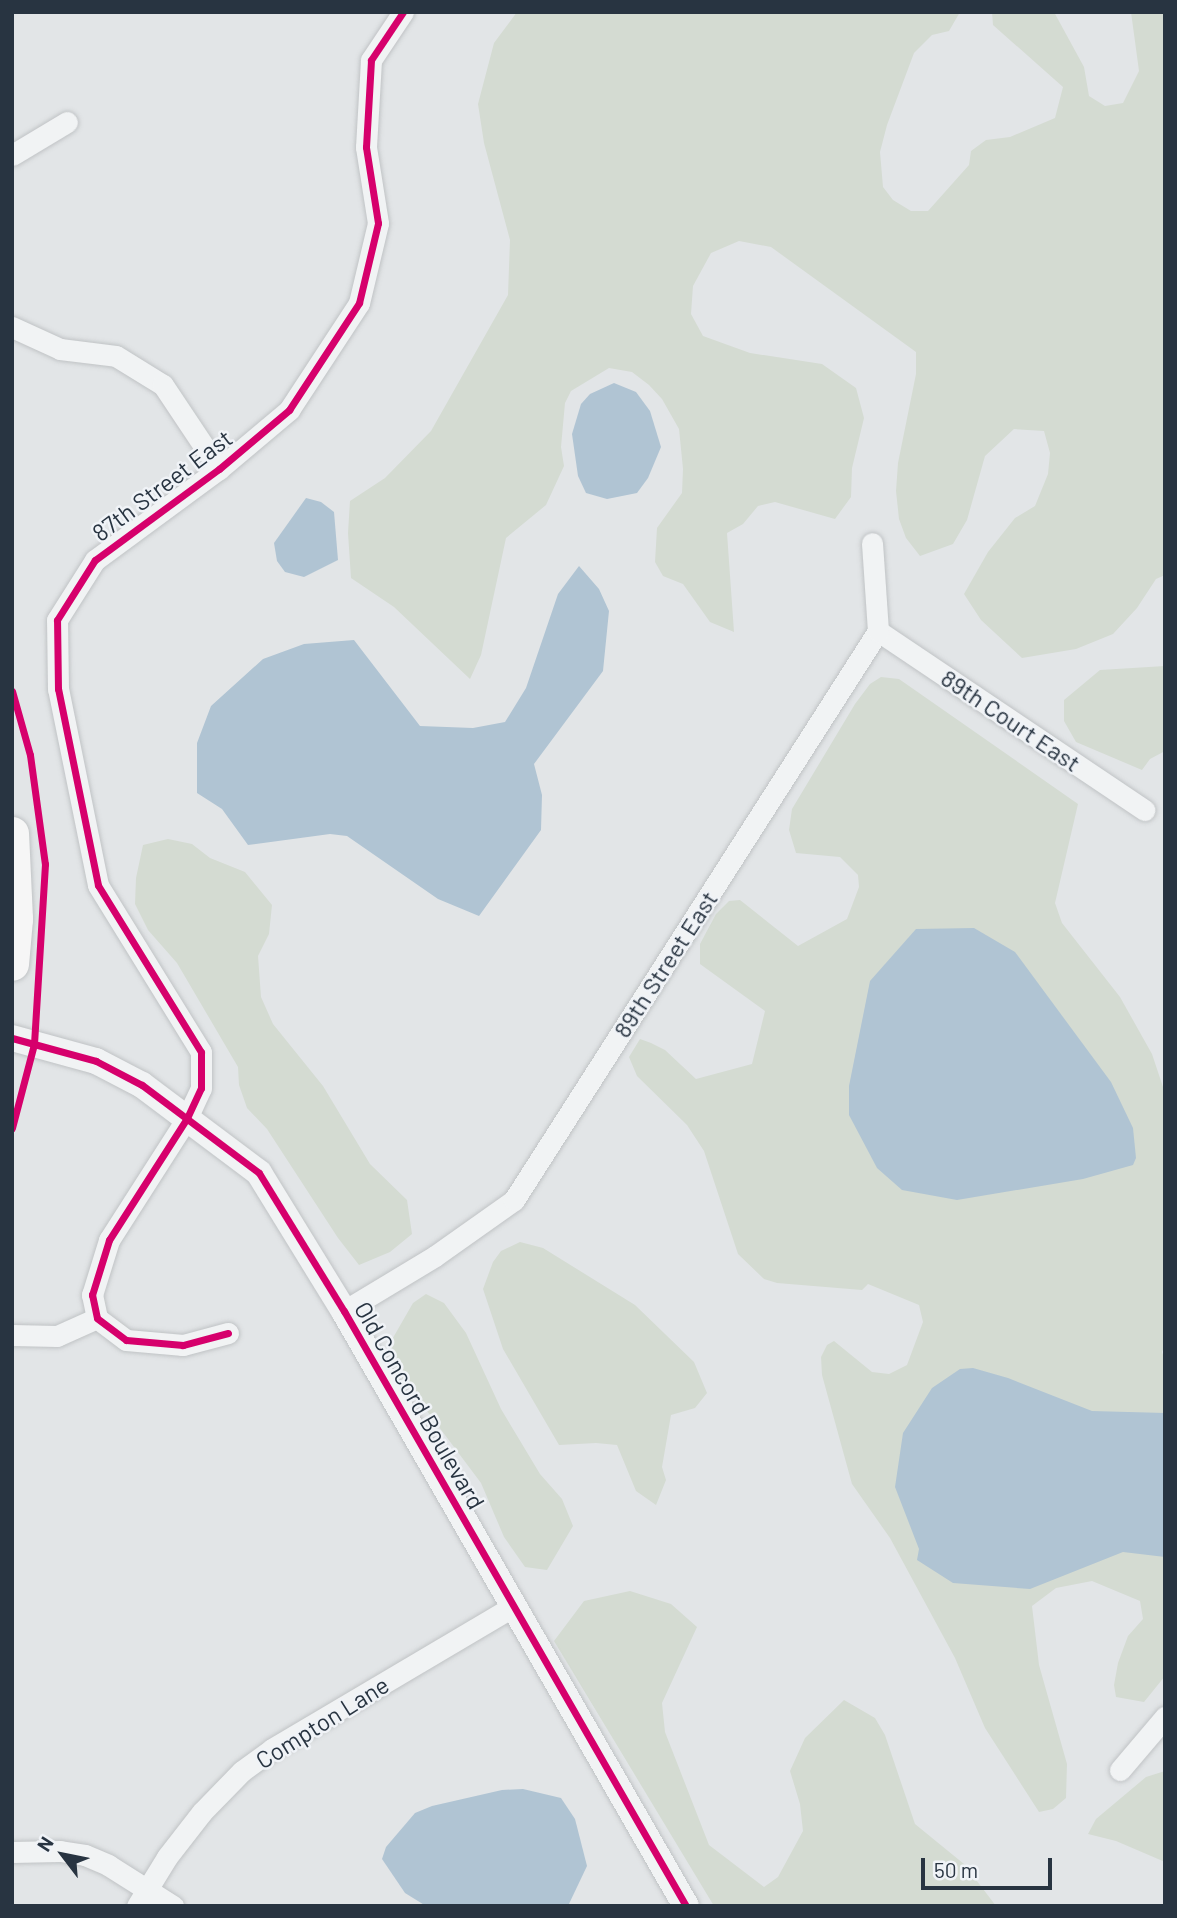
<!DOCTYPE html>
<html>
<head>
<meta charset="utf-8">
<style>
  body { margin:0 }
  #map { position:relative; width:1177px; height:1918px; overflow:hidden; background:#e2e5e7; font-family:Barlow,sans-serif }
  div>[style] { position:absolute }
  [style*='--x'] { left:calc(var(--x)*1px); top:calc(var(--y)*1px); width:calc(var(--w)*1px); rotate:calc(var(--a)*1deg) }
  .green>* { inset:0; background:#d4dbd2 }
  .water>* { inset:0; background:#b0c4d3 }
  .roads { filter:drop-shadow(0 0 2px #c0c3c5) drop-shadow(0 0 2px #c0c3c5) }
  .minor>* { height:21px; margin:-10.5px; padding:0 10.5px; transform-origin:10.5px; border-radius:10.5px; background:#f1f3f4 }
  .tertiary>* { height:26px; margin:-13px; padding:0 13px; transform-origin:13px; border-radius:13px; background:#f1f3f4 }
  .primary>* { height:33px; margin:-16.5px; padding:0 16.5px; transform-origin:16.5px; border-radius:16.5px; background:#f6f6f6 }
  .cycleway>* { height:7px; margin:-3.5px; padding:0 3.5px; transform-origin:3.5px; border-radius:3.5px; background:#d6006c }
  span { translate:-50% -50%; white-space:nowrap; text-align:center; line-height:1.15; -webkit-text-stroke:5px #f0f3f7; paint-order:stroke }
  .street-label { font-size:24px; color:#283441 }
  .frame { position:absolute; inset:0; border:14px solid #283441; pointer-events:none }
  .north { position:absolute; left:28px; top:1820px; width:70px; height:70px; -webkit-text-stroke:5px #f0f3f7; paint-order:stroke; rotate:302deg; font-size:19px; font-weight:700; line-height:28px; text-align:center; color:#283441 }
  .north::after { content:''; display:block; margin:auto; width:24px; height:32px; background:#283441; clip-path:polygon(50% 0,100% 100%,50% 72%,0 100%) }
  .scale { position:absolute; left:921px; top:1858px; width:131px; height:32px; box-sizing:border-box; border:4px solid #283441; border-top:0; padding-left:9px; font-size:21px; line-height:24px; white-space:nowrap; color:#283441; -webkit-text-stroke:5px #f0f3f7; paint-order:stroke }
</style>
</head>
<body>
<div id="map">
  <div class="green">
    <div style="clip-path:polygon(517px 12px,960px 12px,949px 31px,932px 35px,914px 53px,887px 125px,880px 152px,883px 187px,893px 200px,911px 211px,928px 211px,969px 165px,971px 151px,986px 140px,1010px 137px,1055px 118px,1063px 87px,993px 25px,992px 12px,1054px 12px,1084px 67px,1089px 96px,1105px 106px,1123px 103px,1139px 71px,1131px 12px,1165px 12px,1165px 575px,1156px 579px,1137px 608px,1113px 634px,1076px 649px,1022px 658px,981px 620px,964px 594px,988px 552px,1015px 518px,1035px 506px,1048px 474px,1050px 453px,1044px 431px,1014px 429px,985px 456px,967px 520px,953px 544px,920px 556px,906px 538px,899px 519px,896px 491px,898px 463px,916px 374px,916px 352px,771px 247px,739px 241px,711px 253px,693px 286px,691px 314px,703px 336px,750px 353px,822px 364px,856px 388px,864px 418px,852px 468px,851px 497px,835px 519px,775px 502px,758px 506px,743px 524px,727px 533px,734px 632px,710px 622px,683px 584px,663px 576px,655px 562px,657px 528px,682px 493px,683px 469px,679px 429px,662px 399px,649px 385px,632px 372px,609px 368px,571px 391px,565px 403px,561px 447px,564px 466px,546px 505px,506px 538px,481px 655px,470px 679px,394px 607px,351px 578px,348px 533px,350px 501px,385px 478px,431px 431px,508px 295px,510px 240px,484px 143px,478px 104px,494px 43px)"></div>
    <div style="clip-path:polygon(1165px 666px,1165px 751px,1150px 759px,1142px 770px,1076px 742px,1064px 721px,1064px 700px,1100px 670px)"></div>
    <div style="clip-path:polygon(881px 677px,899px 679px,1078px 804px,1055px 903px,1062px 923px,1120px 997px,1152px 1054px,1165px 1093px,1165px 1345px,1162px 1352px,1165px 1360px,1165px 1676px,1144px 1702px,1116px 1697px,1114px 1685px,1118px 1663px,1128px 1636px,1143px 1619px,1140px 1601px,1092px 1581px,1056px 1588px,1032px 1606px,1039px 1665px,1067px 1764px,1066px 1798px,1053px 1809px,1039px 1812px,985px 1728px,955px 1658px,890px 1538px,852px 1484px,822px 1375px,821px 1357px,827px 1345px,834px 1341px,872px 1372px,889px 1374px,907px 1365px,923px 1322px,919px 1305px,868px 1284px,862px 1290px,777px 1283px,764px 1279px,738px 1254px,704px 1151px,687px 1125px,637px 1076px,629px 1057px,640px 1039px,651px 1043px,665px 1050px,696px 1079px,752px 1064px,765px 1011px,700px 964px,700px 944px,716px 914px,729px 901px,740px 900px,798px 946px,847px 919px,859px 887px,858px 875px,840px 857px,796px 853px,789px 830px,792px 809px,855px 704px,870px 684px)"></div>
    <div style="clip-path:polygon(168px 839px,192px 844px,210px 858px,245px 872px,272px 905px,269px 934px,258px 956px,261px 997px,273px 1024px,323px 1086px,370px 1164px,407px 1200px,412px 1234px,390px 1252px,359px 1265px,338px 1238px,267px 1129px,247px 1108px,239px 1085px,238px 1067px,177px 963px,148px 930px,135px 904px,136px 878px,143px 845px)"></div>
    <div style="clip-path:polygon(520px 1242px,543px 1248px,635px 1305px,694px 1362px,707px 1393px,695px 1408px,671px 1415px,662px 1467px,666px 1480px,656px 1505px,636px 1491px,617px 1445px,596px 1443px,559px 1445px,503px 1349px,483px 1289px,493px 1262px,501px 1251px)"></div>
    <div style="clip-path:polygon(426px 1294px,444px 1303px,466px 1333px,501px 1409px,540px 1474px,562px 1499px,573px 1526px,547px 1570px,525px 1567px,504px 1537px,481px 1483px,397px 1371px,390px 1343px,413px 1303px)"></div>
    <div style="clip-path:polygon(630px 1591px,671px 1604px,697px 1627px,662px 1703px,665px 1732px,709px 1845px,764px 1887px,778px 1877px,803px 1831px,800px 1804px,790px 1771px,805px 1738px,844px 1700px,875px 1718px,885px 1735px,915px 1824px,964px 1864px,996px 1906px,714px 1906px,554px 1641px,584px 1601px)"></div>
    <div style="clip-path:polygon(1165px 1771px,1165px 1862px,1116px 1841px,1088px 1834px,1096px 1819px,1146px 1777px)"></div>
  </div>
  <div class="water">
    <div style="clip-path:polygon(614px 383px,636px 392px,650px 411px,661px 447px,648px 478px,637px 493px,607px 499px,586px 493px,578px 476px,572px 434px,581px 404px,590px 394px)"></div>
    <div style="clip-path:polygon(306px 498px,321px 502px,334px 512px,338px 560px,304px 577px,285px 572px,277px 561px,274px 543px)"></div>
    <div style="clip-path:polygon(579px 566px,599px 589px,609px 611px,603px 671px,534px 764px,542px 795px,541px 830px,479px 916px,438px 899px,347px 836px,330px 834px,248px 845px,222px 809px,197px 793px,197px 743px,211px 706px,263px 659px,304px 644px,354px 640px,420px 726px,473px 728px,505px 722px,526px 688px,558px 594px)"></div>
    <div style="clip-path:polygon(974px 928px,1015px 952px,1111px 1082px,1133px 1128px,1136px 1158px,1133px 1165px,1083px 1179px,957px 1200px,902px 1190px,877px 1168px,849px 1115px,849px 1086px,870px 981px,916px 929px)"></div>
    <div style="clip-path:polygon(973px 1368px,1008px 1378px,1092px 1411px,1165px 1413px,1165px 1557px,1123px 1552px,1030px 1589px,953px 1583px,917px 1560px,919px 1549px,895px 1487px,903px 1433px,932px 1388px,960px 1369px)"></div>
    <div style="clip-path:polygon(523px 1789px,561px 1798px,575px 1819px,587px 1866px,568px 1906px,426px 1906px,405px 1893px,382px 1859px,386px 1847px,415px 1813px,432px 1806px,502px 1790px)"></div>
  </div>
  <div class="roads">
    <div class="minor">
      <div style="--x:12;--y:155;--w:64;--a:-31"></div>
      <div style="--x:12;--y:327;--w:53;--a:24.6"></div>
      <div style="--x:60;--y:349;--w:56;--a:7.1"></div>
      <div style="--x:116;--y:356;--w:55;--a:31.7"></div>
      <div style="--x:163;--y:385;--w:101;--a:56.3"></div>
      <div style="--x:878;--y:631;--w:321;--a:33.9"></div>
      <div style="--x:344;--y:1311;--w:106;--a:-31.1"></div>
      <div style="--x:435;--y:1256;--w:97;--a:-35.3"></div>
      <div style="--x:514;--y:1200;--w:675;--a:-57.39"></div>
      <div style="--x:878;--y:631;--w:88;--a:-93.9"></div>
      <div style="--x:228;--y:1333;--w:47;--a:165.1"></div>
      <div style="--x:183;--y:1345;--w:57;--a:-175"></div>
      <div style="--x:126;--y:1340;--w:36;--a:-143"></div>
      <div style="--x:97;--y:1318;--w:24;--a:-102"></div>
      <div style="--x:92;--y:1295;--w:58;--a:-72.8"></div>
      <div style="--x:109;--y:1240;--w:145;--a:-57.4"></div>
      <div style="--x:187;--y:1118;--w:33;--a:-65"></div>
      <div style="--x:201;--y:1088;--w:36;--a:-90"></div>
      <div style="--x:201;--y:1052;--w:196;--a:-121.7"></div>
      <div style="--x:98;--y:885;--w:200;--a:-101.5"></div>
      <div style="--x:58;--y:689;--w:69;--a:-90.8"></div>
      <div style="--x:57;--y:620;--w:71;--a:-57.7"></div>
      <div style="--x:95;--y:560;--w:154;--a:-36.3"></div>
      <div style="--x:219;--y:469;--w:92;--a:-40.1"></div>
      <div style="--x:289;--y:410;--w:128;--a:-56.8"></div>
      <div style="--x:359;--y:303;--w:82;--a:-76.6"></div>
      <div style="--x:378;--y:223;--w:77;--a:-99"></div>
      <div style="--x:366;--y:147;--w:87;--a:-86.7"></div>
      <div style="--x:371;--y:60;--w:58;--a:-56.3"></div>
      <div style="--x:12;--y:1335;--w:45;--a:1.3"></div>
      <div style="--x:57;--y:1336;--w:44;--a:-24.2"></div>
      <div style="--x:1120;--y:1770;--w:70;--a:-49.7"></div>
      <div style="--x:12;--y:1852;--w:48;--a:-1.2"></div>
      <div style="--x:60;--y:1851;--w:25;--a:9"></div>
      <div style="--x:85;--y:1855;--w:25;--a:23"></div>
      <div style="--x:108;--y:1865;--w:77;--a:32.2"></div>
      <div style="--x:137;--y:1906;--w:57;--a:-58.5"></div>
      <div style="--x:167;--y:1857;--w:57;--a:-52.1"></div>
      <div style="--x:202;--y:1812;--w:57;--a:-45.7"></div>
      <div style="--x:242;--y:1771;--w:37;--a:-36"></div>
      <div style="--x:272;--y:1749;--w:281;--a:-30.6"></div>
    </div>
    <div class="tertiary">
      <div style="--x:12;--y:1038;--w:87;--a:15.3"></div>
      <div style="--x:96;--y:1061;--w:52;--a:27.6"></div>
      <div style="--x:142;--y:1085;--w:146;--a:36.9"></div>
      <div style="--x:259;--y:1173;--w:162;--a:58.4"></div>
      <div style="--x:344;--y:1311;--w:686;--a:60.11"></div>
    </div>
    <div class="primary">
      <div style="--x:12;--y:833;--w:86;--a:87.3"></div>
      <div style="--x:16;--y:919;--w:45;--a:95.1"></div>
    </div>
  </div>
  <div class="cycleway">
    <div style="--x:12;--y:691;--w:66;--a:74.3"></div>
    <div style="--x:30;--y:755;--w:110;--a:82.2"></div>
    <div style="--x:45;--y:864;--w:180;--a:93.5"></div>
    <div style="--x:34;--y:1044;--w:87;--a:104.7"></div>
    <div style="--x:12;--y:1038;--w:87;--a:15.3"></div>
    <div style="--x:96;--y:1061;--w:52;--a:27.6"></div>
    <div style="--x:142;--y:1085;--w:146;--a:36.9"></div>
    <div style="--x:259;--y:1173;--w:162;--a:58.4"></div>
    <div style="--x:344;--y:1311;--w:686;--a:60.11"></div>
    <div style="--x:228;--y:1333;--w:47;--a:165.1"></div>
    <div style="--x:183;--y:1345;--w:57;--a:-175"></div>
    <div style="--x:126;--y:1340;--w:36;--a:-143"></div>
    <div style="--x:97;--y:1318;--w:24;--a:-102"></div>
    <div style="--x:92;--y:1295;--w:58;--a:-72.8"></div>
    <div style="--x:109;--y:1240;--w:145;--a:-57.4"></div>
    <div style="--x:187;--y:1118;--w:33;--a:-65"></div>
    <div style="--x:201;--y:1088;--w:36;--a:-90"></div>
    <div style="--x:201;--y:1052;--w:196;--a:-121.7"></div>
    <div style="--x:98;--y:885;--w:200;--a:-101.5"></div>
    <div style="--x:58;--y:689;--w:69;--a:-90.8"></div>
    <div style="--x:57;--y:620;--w:71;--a:-57.7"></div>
    <div style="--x:95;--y:560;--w:154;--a:-36.3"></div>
    <div style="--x:219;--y:469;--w:92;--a:-40.1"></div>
    <div style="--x:289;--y:410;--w:128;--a:-56.8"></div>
    <div style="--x:359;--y:303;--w:82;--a:-76.6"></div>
    <div style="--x:378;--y:223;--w:77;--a:-99"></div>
    <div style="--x:366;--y:147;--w:87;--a:-86.7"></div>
    <div style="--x:371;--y:60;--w:58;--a:-56.3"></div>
  </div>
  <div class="street-label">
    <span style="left:162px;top:485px;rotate:-37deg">87th Street East</span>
    <span style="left:1011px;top:720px;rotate:34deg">89th Court East</span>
    <span style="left:665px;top:964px;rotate:-57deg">89th Street East</span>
    <span style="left:420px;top:1405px;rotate:60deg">Old Concord Boulevard</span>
    <span style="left:322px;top:1722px;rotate:-32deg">Compton Lane</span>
  </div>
  <div class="frame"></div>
  <div class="north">N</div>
  <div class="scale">50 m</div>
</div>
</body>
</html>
